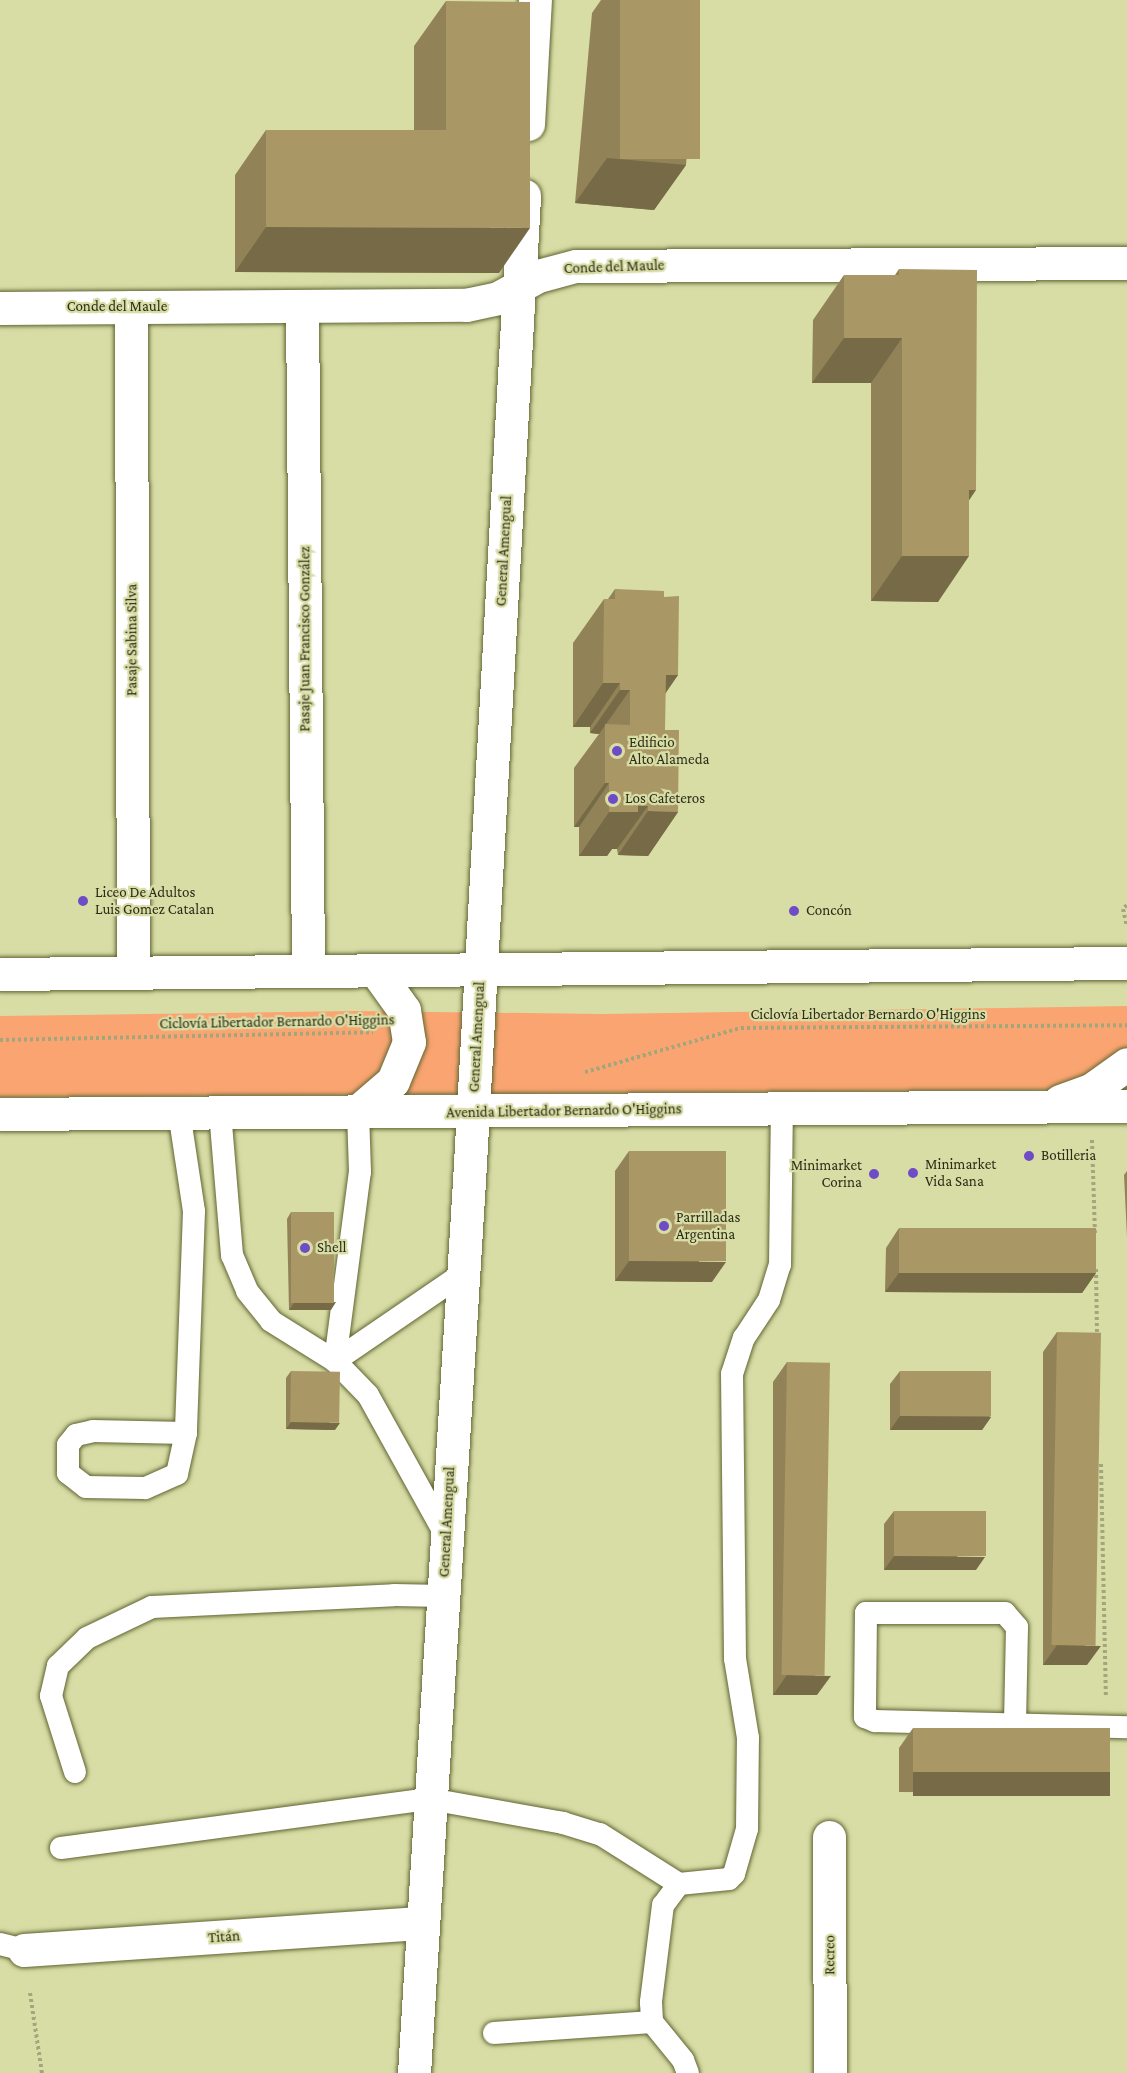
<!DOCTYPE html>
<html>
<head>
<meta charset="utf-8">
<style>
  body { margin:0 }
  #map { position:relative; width:1127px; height:2073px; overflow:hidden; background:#d8dda6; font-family:"Crimson Pro",serif }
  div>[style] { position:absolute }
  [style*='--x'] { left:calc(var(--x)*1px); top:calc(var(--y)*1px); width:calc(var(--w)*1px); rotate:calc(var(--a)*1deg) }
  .green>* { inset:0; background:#faa571 }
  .path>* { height:4px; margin-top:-2px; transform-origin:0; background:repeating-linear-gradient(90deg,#a2a67a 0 3px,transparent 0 6px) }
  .roads { filter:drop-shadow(0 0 2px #626532) drop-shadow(0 0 2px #626532) }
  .lane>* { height:22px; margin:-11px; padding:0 11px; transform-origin:11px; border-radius:11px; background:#fff }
  .street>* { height:33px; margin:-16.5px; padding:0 16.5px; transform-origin:16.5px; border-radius:16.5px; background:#fff }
  .secondary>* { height:33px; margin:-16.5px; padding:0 16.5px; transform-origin:16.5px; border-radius:16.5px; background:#fff }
  .primary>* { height:33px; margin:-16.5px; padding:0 16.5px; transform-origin:16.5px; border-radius:16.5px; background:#fff }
  .wall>* { inset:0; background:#918357 }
  .shaded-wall>* { inset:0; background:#766a47; transform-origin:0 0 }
  .building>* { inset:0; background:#a99865; transform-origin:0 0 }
  .dots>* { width:16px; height:16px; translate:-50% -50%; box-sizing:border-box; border:3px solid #d8dda6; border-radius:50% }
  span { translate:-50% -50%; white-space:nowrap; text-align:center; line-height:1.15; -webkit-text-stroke:4.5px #d8dda6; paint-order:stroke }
  .street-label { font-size:15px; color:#2b2d17 }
  .poi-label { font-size:15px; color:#2b2d17 }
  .left { translate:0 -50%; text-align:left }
  .right { translate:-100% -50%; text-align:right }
</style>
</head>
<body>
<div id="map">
  <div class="green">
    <div style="clip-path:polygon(1127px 1006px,1127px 1089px,0 1097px,0 1016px,355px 1011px,603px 1014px)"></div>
  </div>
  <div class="path">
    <div style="--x:1127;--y:905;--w:6;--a:135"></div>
    <div style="--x:1123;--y:909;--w:17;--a:77"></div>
    <div style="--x:0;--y:1040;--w:373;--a:-1.2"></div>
    <div style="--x:585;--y:1072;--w:162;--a:-15.8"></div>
    <div style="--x:741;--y:1028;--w:386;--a:-0.4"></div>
    <div style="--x:1092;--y:1140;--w:94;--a:88.2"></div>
    <div style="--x:1096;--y:1269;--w:67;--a:89.1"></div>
    <div style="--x:1101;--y:1464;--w:232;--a:88.8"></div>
    <div style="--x:30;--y:1993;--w:81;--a:81.5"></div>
  </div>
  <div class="roads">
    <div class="lane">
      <div style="--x:179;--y:1112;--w:100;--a:81.4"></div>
      <div style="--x:194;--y:1211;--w:222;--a:92.1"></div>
      <div style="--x:186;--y:1433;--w:42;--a:102.4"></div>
      <div style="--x:177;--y:1474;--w:35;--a:156"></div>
      <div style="--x:145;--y:1488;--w:59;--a:-179"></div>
      <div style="--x:86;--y:1487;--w:23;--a:-142"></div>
      <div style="--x:68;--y:1473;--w:28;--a:-90"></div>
      <div style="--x:68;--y:1445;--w:13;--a:-51"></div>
      <div style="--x:76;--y:1435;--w:17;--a:-13"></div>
      <div style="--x:93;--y:1431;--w:93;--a:1.2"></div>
      <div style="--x:220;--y:1112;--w:144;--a:85.2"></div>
      <div style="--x:232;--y:1255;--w:39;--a:67"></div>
      <div style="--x:247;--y:1291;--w:38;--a:51"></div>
      <div style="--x:271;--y:1321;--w:75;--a:32"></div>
      <div style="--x:335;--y:1361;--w:47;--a:45.9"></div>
      <div style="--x:368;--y:1395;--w:161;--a:61"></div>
      <div style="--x:335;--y:1361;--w:191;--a:-82.5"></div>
      <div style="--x:360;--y:1172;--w:61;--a:-91.9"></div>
      <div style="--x:335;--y:1361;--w:154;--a:-34.4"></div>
      <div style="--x:1015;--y:1723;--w:96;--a:-88.8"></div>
      <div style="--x:1017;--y:1627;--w:18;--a:-131"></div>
      <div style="--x:1005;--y:1613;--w:139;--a:180"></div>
      <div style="--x:866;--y:1613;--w:104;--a:90.6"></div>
      <div style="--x:865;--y:1717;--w:11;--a:22"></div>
      <div style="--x:875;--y:1721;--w:252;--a:1.4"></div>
      <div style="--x:75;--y:1772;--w:80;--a:-107.5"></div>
      <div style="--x:51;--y:1696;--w:31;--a:-77"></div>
      <div style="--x:58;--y:1666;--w:40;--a:-44"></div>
      <div style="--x:87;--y:1638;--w:72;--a:-25.5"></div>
      <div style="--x:152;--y:1607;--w:242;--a:-2.8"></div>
      <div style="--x:394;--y:1595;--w:49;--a:1.2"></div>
      <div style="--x:61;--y:1848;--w:372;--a:-7.6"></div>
      <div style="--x:430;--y:1799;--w:135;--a:10.2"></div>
      <div style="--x:563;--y:1823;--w:39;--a:17"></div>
      <div style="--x:600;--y:1834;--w:93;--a:32.3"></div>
      <div style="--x:679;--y:1884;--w:50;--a:-5.7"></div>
      <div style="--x:729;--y:1879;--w:7;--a:-45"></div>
      <div style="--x:734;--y:1874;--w:47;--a:-73.9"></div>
      <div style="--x:747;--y:1829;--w:91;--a:-89.4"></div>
      <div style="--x:748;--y:1738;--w:80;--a:-99.3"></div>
      <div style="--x:735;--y:1659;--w:285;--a:-90.6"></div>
      <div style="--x:732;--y:1374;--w:38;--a:-72"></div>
      <div style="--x:744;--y:1338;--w:45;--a:-56.7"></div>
      <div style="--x:769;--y:1300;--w:37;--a:-73"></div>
      <div style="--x:780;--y:1265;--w:156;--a:-89.3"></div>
      <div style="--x:679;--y:1884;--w:26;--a:127"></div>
      <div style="--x:663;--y:1905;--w:98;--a:97.1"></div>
      <div style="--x:651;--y:2002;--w:20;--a:87"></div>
      <div style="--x:652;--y:2022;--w:49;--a:50.8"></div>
      <div style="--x:683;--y:2060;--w:14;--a:69"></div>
      <div style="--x:0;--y:1944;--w:25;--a:14"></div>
      <div style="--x:494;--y:2033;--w:158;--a:-4"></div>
    </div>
    <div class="street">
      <div style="--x:302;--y:306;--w:665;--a:89.48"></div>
      <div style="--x:131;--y:307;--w:666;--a:89.83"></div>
      <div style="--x:0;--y:308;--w:466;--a:-0.4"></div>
      <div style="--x:466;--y:305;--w:33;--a:-12"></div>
      <div style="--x:498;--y:298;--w:46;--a:-28.8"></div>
      <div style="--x:538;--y:276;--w:39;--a:-15"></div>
      <div style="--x:576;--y:266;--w:551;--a:-0.31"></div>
      <div style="--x:829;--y:1837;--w:236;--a:89.8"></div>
      <div style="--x:24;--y:1950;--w:400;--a:-3.9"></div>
    </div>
    <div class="secondary">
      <div style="--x:528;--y:124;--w:124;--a:-86.8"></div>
      <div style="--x:414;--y:2073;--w:894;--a:-86.47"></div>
      <div style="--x:469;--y:1181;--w:987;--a:-86.8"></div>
    </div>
    <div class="primary">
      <div style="--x:0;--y:974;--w:1127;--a:-0.56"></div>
      <div style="--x:1060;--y:1101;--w:33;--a:-20"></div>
      <div style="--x:1091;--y:1090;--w:44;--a:-35.8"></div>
      <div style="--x:358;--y:1111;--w:46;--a:-40.6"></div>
      <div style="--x:393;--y:1081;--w:42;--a:-67.7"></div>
      <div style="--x:409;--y:1042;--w:32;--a:-99"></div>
      <div style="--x:404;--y:1010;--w:48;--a:-125.7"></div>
      <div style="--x:0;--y:1114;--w:1127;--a:-0.41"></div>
    </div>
  </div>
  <div class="wall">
    <div style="clip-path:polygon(601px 0,700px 0,686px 165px,654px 210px,575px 203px,592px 13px)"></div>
    <div style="clip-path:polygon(446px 1px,499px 273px,235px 272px,235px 175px,266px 130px,414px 130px,414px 46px)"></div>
    <div style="clip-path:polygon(899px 269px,969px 500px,938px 602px,871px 601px,871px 383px,812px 383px,813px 320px,844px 275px,895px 275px)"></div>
    <div style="clip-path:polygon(615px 589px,664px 597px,678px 675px,665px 693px,665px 730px,678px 812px,648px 856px,618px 855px,617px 849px,612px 849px,607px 856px,579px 856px,579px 827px,574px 827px,574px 768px,599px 734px,590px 733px,590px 727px,573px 727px,573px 643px,604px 599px,608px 599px)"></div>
    <div style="clip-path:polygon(629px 1151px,712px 1282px,615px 1281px,615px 1171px)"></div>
    <div style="clip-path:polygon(1127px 1171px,1127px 1237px,1124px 1175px)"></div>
    <div style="clip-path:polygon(291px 1212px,331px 1310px,289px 1310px,287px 1219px)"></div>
    <div style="clip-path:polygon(899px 1228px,1096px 1273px,1082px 1293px,885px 1292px,886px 1248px)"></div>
    <div style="clip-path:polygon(1057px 1332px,1087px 1665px,1043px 1665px,1043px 1352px)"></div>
    <div style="clip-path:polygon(787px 1362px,817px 1695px,773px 1695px,773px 1382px)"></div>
    <div style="clip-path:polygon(291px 1371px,335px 1430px,286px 1429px,286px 1378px)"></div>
    <div style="clip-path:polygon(900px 1371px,991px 1417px,982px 1430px,890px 1430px,890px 1384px)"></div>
    <div style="clip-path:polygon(894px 1511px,976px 1570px,884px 1570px,884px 1524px)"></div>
    <div style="clip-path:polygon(913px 1728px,1110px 1773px,1096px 1793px,899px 1792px,899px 1748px)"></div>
  </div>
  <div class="shaded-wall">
    <div style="clip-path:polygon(607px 158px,686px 165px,654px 210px,575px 203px)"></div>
    <div style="clip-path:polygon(266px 227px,530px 228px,499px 273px,235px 272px)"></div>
    <div style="clip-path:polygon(844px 338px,902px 338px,871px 383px,812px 383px)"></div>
    <div style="clip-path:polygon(969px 490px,976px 490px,945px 536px)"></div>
    <div style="clip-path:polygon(902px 556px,969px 556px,938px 602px,871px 601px)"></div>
    <div style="clip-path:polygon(666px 675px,678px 675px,648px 719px)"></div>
    <div style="clip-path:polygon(603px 683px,620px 683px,590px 727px,573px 727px)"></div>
    <div style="clip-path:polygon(620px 690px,630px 690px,599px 734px,590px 733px)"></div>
    <div style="clip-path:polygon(605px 783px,609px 783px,579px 827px,574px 827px)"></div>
    <div style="clip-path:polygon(638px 806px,648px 806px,617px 849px,612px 849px,607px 856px,579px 856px,609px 812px)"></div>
    <div style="clip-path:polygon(648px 811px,678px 812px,648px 856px,618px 855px)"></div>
    <div style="clip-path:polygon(629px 1261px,726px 1262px,712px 1282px,615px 1281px)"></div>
    <div style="clip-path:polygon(899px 1273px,1096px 1273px,1082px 1293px,885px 1292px)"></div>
    <div style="clip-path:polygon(336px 1302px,331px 1310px,289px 1310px,294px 1303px)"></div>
    <div style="clip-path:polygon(900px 1416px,991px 1417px,982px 1430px,890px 1430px)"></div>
    <div style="clip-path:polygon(291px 1422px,340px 1423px,335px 1430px,286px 1429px)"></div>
    <div style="clip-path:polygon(894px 1556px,985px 1557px,976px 1570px,884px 1570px)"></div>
    <div style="clip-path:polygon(1057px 1645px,1101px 1646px,1087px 1665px,1043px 1665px)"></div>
    <div style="clip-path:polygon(787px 1675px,831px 1676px,817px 1695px,773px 1695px)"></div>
    <div style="left:913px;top:1772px;width:197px;height:24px"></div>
  </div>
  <div class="building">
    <div style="left:620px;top:0;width:80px;height:159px"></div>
    <div style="clip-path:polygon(446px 1px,530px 2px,530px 228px,266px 227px,266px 130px,446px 130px)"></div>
    <div style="clip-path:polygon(899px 269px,977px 270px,976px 490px,969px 490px,969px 556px,902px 556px,902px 338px,844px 338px,844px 275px,899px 275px)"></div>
    <div style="clip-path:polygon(615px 589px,664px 591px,664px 597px,679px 596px,678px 675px,666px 675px,665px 730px,679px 730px,678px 812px,648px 811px,648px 806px,638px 806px,638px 812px,609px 812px,609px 783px,605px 783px,605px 724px,630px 725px,630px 690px,620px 690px,620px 683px,603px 683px,604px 599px,615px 599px)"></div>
    <div style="left:629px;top:1151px;width:97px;height:110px"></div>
    <div style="left:291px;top:1212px;width:43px;height:91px"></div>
    <div style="left:899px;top:1228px;width:197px;height:45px"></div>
    <div style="left:1057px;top:1332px;width:44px;height:313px;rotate:1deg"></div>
    <div style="left:787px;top:1362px;width:43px;height:313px;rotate:1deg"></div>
    <div style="left:291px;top:1371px;width:49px;height:51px;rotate:1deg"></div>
    <div style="left:900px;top:1371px;width:91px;height:45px"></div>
    <div style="left:894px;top:1511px;width:92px;height:45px"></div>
    <div style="left:913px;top:1728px;width:197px;height:44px"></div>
  </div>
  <div class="dots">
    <div style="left:617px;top:751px;background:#6e4cc5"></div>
    <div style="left:613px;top:799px;background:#6e4cc5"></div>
    <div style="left:83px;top:901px;background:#6e4cc5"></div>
    <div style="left:794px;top:911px;background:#6e4cc5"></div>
    <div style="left:1029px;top:1156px;background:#6e4cc5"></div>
    <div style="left:913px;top:1173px;background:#6e4cc5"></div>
    <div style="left:874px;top:1174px;background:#6e4cc5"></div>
    <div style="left:664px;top:1226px;background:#6e4cc5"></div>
    <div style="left:305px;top:1248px;background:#6e4cc5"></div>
  </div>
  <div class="street-label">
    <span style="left:614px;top:267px;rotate:-2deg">Conde del Maule</span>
    <span style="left:117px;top:307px">Conde del Maule</span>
    <span style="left:504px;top:551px;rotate:-87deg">General Amengual</span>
    <span style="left:305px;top:639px;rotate:-90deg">Pasaje Juan Francisco González</span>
    <span style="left:132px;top:640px;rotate:-90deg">Pasaje Sabina Silva</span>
    <span style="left:868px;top:1015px">Ciclovía Libertador Bernardo O'Higgins</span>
    <span style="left:277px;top:1022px;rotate:-1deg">Ciclovía Libertador Bernardo O'Higgins</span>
    <span style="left:477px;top:1037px;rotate:-87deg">General Amengual</span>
    <span style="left:564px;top:1111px;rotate:-1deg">Avenida Libertador Bernardo O'Higgins</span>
    <span style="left:447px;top:1522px;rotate:-87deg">General Amengual</span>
    <span style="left:224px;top:1937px;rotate:-4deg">Titán</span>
    <span style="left:830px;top:1955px;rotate:-90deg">Recreo</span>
  </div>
  <div class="poi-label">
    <span class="left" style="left:629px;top:751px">Edificio<br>Alto Alameda</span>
    <span class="left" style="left:625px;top:799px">Los Cafeteros</span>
    <span class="left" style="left:95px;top:901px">Liceo De Adultos<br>Luis Gomez Catalan</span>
    <span class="left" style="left:806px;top:911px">Concón</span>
    <span class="left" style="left:1041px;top:1156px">Botilleria</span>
    <span class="left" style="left:925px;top:1173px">Minimarket<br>Vida Sana</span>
    <span class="right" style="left:862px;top:1174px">Minimarket<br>Corina</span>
    <span class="left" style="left:676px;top:1226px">Parrilladas<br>Argentina</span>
    <span class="left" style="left:317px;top:1248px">Shell</span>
  </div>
</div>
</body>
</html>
